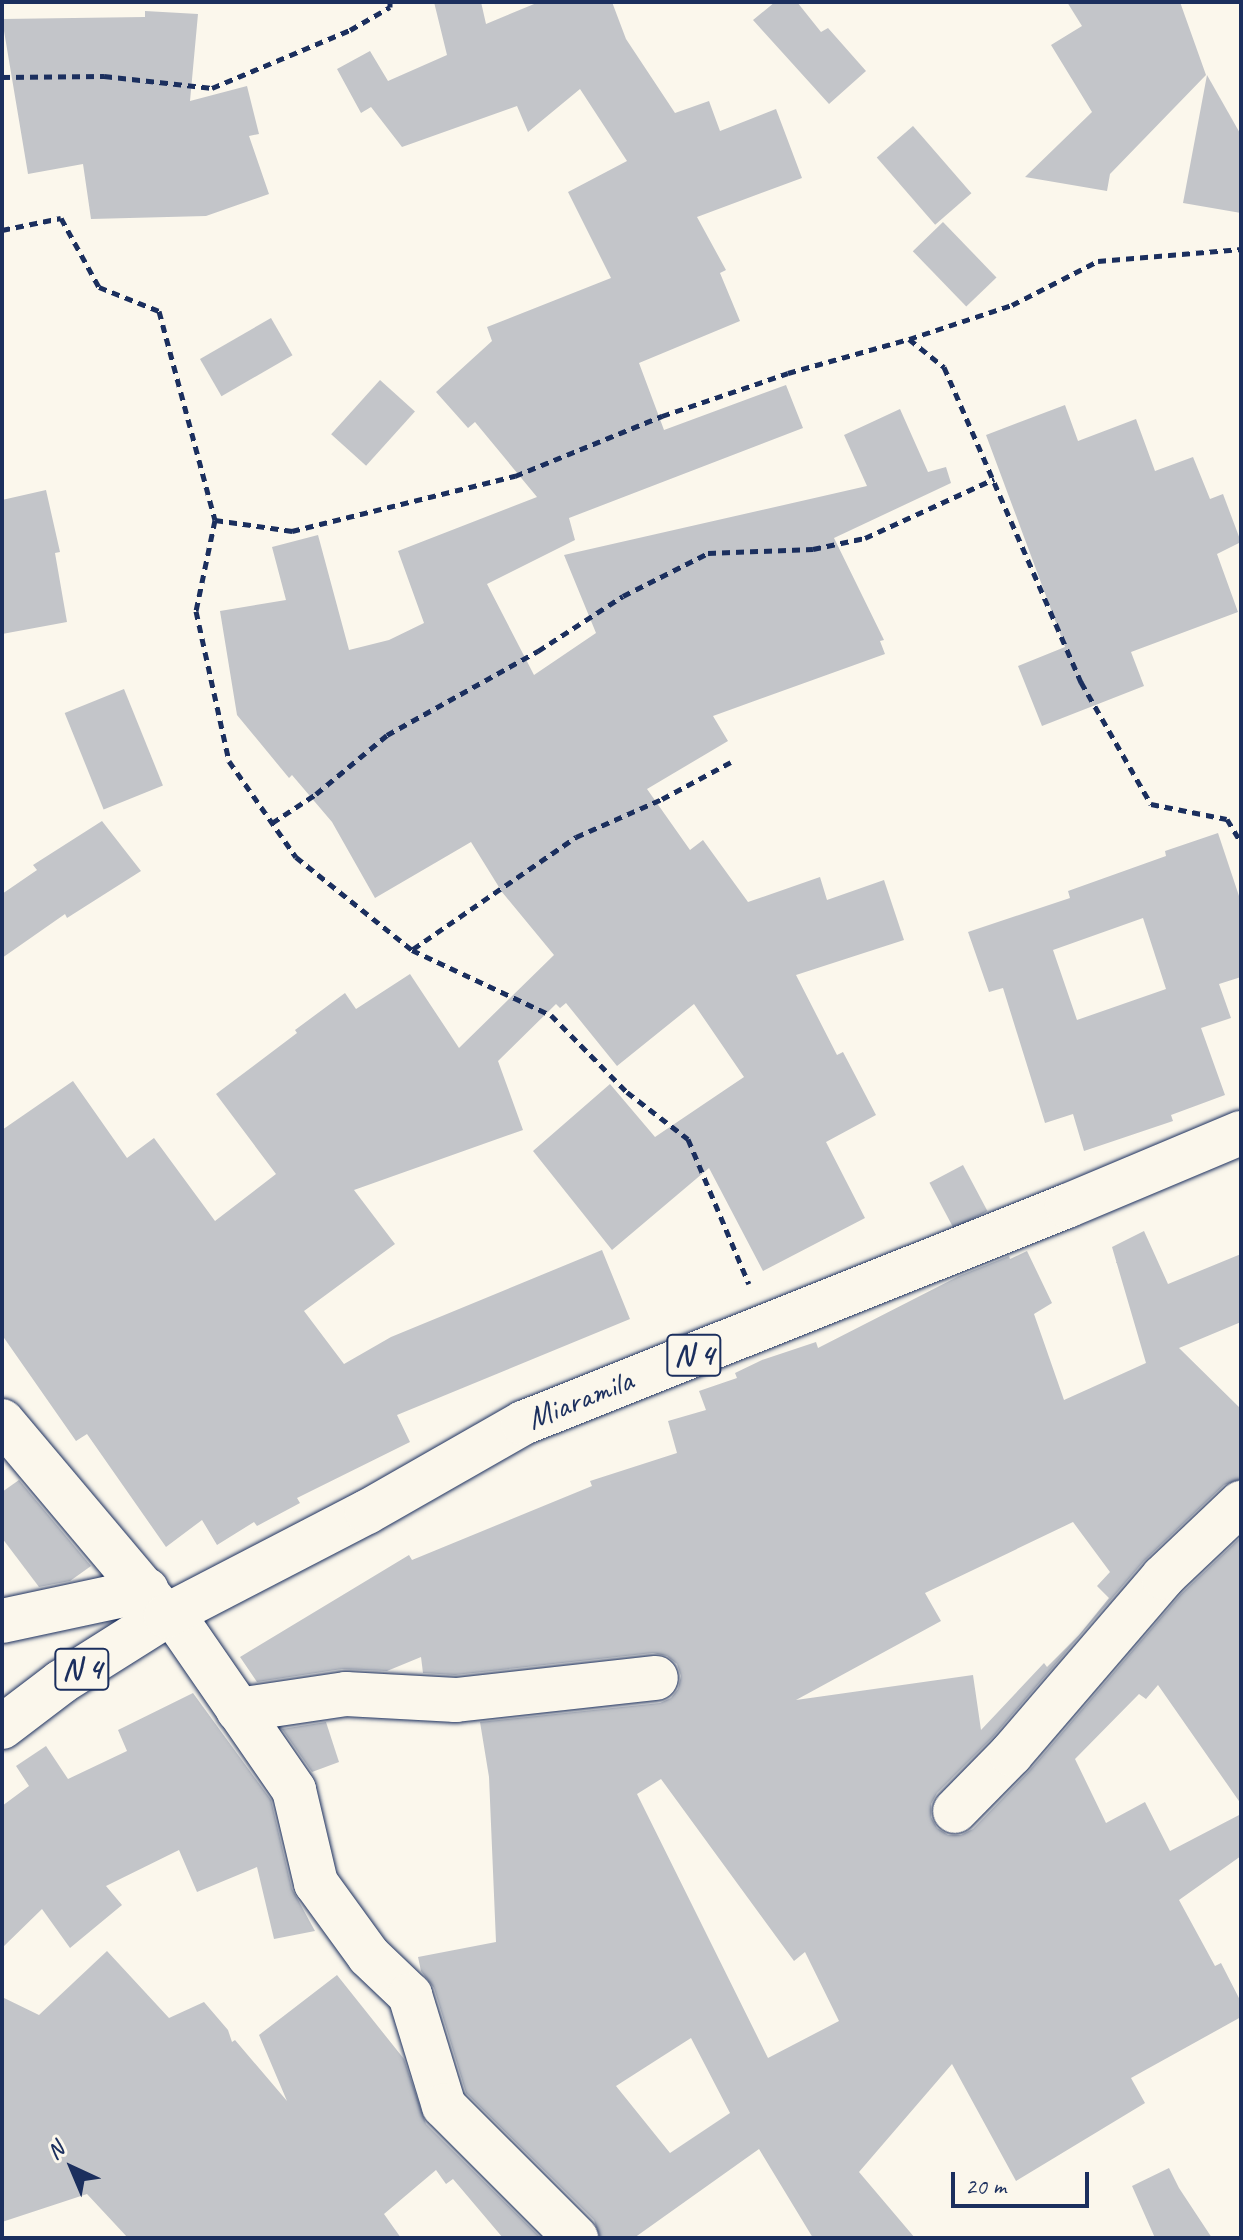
<!DOCTYPE html>
<html>
<head>
<meta charset="utf-8">
<style>
  body { margin:0 }
  #map { position:relative; width:1243px; height:2240px; overflow:hidden; background:#fbf7ec; font-family:Caveat,sans-serif }
  div>[style] { position:absolute }
  [style*='--x'] { left:calc(var(--x)*1px); top:calc(var(--y)*1px); width:calc(var(--w)*1px); rotate:calc(var(--a)*1deg) }
  .building>* { inset:0; background:#c3c5c9; transform-origin:0 0 }
  .path>* { height:5px; margin-top:-2.5px; transform-origin:0; background:repeating-linear-gradient(90deg,#1b2f5e 0 8px,transparent 0 14px) }
  .roads { filter:drop-shadow(0 0 2px #1b2f5e) drop-shadow(0 0 2px #1b2f5e) }
  .minor>* { height:44px; margin:-22px; padding:0 22px; transform-origin:22px; border-radius:22px; background:#fbf7ec }
  .primary>* { height:44px; margin:-22px; padding:0 22px; transform-origin:22px; border-radius:22px; background:#fbf7ec }
  span { translate:-50% -50%; white-space:nowrap; text-align:center; line-height:1.15; -webkit-text-stroke:6px #fbf7ec; paint-order:stroke }
  .shield-label span { padding:2px 6px; background:#fbf7ec; border:2px solid; border-radius:6px; -webkit-text-stroke-width:0 }
  .shield-label { font-size:30px; color:#1b2f5e; font-weight:700 }
  .street-label { font-size:32px; color:#1b2f5e }
  .frame { position:absolute; inset:0; border:4px solid #1b2f5e; pointer-events:none }
  .north { position:absolute; left:32px; top:2128px; width:80px; height:80px; -webkit-text-stroke:6px #fbf7ec; paint-order:stroke; rotate:316deg; font-size:22px; font-weight:700; line-height:32px; text-align:center; color:#1b2f5e }
  .north::after { content:''; display:block; margin:auto; width:28px; height:36px; background:#1b2f5e; clip-path:polygon(50% 0,100% 100%,50% 72%,0 100%) }
  .scale { position:absolute; left:951px; top:2172px; width:138px; height:36px; box-sizing:border-box; border:4px solid #1b2f5e; border-top:0; padding-left:10px; font-size:24px; line-height:28px; white-space:nowrap; color:#1b2f5e; -webkit-text-stroke:6px #fbf7ec; paint-order:stroke }
</style>
</head>
<body>
<div id="map">
  <div class="building">
    <div style="clip-path:polygon(434px 2px,481px 2px,486px 24px,539px 2px,612px 2px,626px 39px,675px 113px,709px 101px,720px 131px,776px 109px,802px 178px,697px 217px,726px 270px,720px 273px,740px 321px,639px 363px,664px 430px,786px 385px,803px 428px,569px 518px,575px 540px,487px 584px,534px 675px,596px 633px,564px 555px,867px 486px,844px 435px,900px 409px,928px 472px,946px 467px,951px 483px,834px 538px,884px 640px,880px 641px,885px 654px,713px 716px,728px 741px,647px 789px,690px 850px,703px 840px,748px 902px,820px 877px,827px 900px,884px 880px,904px 940px,796px 975px,837px 1055px,843px 1052px,876px 1115px,826px 1142px,865px 1218px,763px 1271px,709px 1168px,612px 1250px,533px 1151px,610px 1084px,655px 1137px,744px 1077px,694px 1004px,617px 1066px,566px 1003px,560px 1008px,556px 1004px,498px 1061px,523px 1130px,354px 1190px,395px 1244px,304px 1311px,344px 1364px,391px 1337px,602px 1250px,630px 1319px,397px 1415px,410px 1442px,297px 1498px,300px 1503px,257px 1526px,254px 1522px,217px 1545px,202px 1520px,166px 1547px,87px 1434px,76px 1441px,2px 1335px,2px 1130px,73px 1081px,127px 1158px,154px 1138px,215px 1221px,276px 1174px,216px 1094px,297px 1033px,295px 1030px,345px 993px,356px 1009px,410px 974px,459px 1048px,554px 955px,502px 892px,471px 842px,375px 898px,332px 822px,292px 775px,289px 778px,237px 715px,220px 611px,286px 600px,272px 547px,318px 535px,349px 650px,389px 640px,424px 623px,398px 551px,537px 497px,475px 422px,468px 428px,436px 392px,492px 341px,487px 327px,611px 278px,568px 192px,627px 161px,580px 89px,528px 132px,517px 106px,402px 147px,371px 107px,361px 113px,337px 69px,370px 51px,388px 81px,447px 55px)"></div>
    <div style="clip-path:polygon(775px 2px,797px 2px,821px 32px,828px 28px,866px 71px,829px 104px,753px 20px)"></div>
    <div style="clip-path:polygon(1067px 2px,1180px 2px,1206px 75px,1110px 174px,1107px 191px,1025px 177px,1092px 112px,1051px 45px,1082px 26px)"></div>
    <div style="clip-path:polygon(145px 11px,198px 14px,190px 101px,247px 86px,259px 134px,249px 136px,269px 194px,206px 216px,91px 219px,83px 164px,28px 174px,2px 19px,145px 17px)"></div>
    <div style="clip-path:polygon(1207px 75px,1241px 135px,1241px 213px,1183px 203px)"></div>
    <div style="left:913px;top:126px;width:89px;height:48px;rotate:49deg"></div>
    <div style="left:943px;top:222px;width:77px;height:42px;rotate:46deg"></div>
    <div style="left:271px;top:318px;width:43px;height:82px;rotate:60deg"></div>
    <div style="left:380px;top:380px;width:47px;height:73px;rotate:42deg"></div>
    <div style="clip-path:polygon(1065px 405px,1078px 441px,1136px 419px,1155px 471px,1193px 457px,1210px 499px,1223px 494px,1241px 542px,1217px 554px,1238px 612px,1131px 652px,1144px 686px,1042px 726px,1018px 666px,1065px 647px,986px 435px)"></div>
    <div style="clip-path:polygon(46px 490px,60px 552px,55px 553px,67px 622px,2px 634px,2px 500px)"></div>
    <div style="left:124px;top:689px;width:104px;height:64px;rotate:68deg"></div>
    <div style="clip-path:polygon(102px 821px,141px 871px,67px 918px,65px 914px,2px 958px,2px 894px,37px 870px,33px 865px)"></div>
    <div style="clip-path:polygon(evenodd,1218px 833px,1241px 902px,1241px 977px,1219px 984px,1231px 1018px,1201px 1028px,1225px 1095px,1171px 1115px,1173px 1121px,1084px 1151px,1073px 1114px,1045px 1123px,1003px 988px,989px 992px,968px 932px,1070px 898px,1068px 891px,1166px 856px,1165px 851px,1218px 833px,1143px 918px,1166px 989px,1077px 1020px,1053px 950px,1143px 918px)"></div>
    <div style="left:963px;top:1165px;width:52px;height:38px;rotate:62deg"></div>
    <div style="clip-path:polygon(evenodd,1144px 1231px,1168px 1284px,1241px 1254px,1241px 1322px,1179px 1348px,1241px 1409px,1241px 1479px,1224px 1485px,1144px 1561px,993px 1737px,937px 1793px,931px 1804px,931px 1817px,937px 1828px,948px 1835px,961px 1835px,973px 1829px,1030px 1770px,1181px 1594px,1241px 1537px,1241px 1804px,1158px 1685px,1146px 1699px,1139px 1694px,1075px 1759px,1106px 1823px,1145px 1802px,1170px 1851px,1241px 1814px,1241px 1856px,1179px 1900px,1215px 1966px,1221px 1963px,1241px 2002px,1241px 2017px,1131px 2078px,1145px 2103px,1016px 2181px,952px 2064px,859px 2172px,915px 2238px,813px 2238px,759px 2149px,634px 2238px,600px 2238px,594px 2220px,466px 2093px,434px 1988px,421px 1971px,418px 1957px,496px 1942px,489px 1777px,480px 1722px,660px 1703px,671px 1698px,678px 1689px,681px 1676px,677px 1664px,667px 1656px,653px 1653px,455px 1675px,423px 1673px,421px 1657px,387px 1671px,342px 1669px,257px 1682px,240px 1657px,409px 1555px,412px 1560px,592px 1486px,590px 1481px,677px 1453px,668px 1421px,706px 1410px,699px 1391px,737px 1378px,735px 1373px,762px 1360px,816px 1342px,818px 1348px,959px 1276px,1009px 1256px,1010px 1259px,1027px 1251px,1052px 1303px,1034px 1314px,1064px 1400px,1146px 1363px,1112px 1247px,1144px 1231px,1073px 1522px,1110px 1572px,1097px 1586px,1109px 1598px,1079px 1635px,1047px 1667px,1044px 1663px,981px 1730px,973px 1675px,796px 1700px,941px 1621px,925px 1593px,1073px 1522px,1144px 1231px,661px 1779px,794px 1961px,805px 1952px,839px 2021px,768px 2058px,637px 1794px,661px 1779px,1144px 1231px,691px 2038px,730px 2113px,670px 2153px,616px 2086px,691px 2038px)"></div>
    <div style="clip-path:polygon(19px 1480px,91px 1566px,70px 1581px,39px 1587px,2px 1538px,2px 1492px)"></div>
    <div style="clip-path:polygon(193px 1693px,271px 1800px,292px 1889px,315px 1931px,274px 1939px,257px 1867px,197px 1892px,179px 1850px,106px 1886px,122px 1905px,70px 1948px,42px 1909px,2px 1948px,2px 1806px,29px 1786px,16px 1766px,46px 1746px,68px 1779px,127px 1751px,118px 1730px)"></div>
    <div style="clip-path:polygon(326px 1722px,339px 1762px,312px 1772px,282px 1729px)"></div>
    <div style="clip-path:polygon(107px 1951px,169px 2018px,204px 2002px,228px 2030px,232px 2042px,235px 2040px,287px 2101px,259px 2035px,337px 1975px,404px 2059px,426px 2124px,541px 2238px,503px 2238px,453px 2179px,446px 2184px,436px 2170px,384px 2214px,401px 2238px,128px 2238px,87px 2194px,2px 2222px,2px 1997px,39px 2015px)"></div>
    <div style="clip-path:polygon(1169px 2168px,1179px 2188px,1212px 2238px,1155px 2238px,1132px 2186px)"></div>
  </div>
  <div class="path">
    <div style="--x:2;--y:77;--w:102;--a:-0.6"></div>
    <div style="--x:104;--y:76;--w:109;--a:6.3"></div>
    <div style="--x:212;--y:88;--w:150;--a:-22.8"></div>
    <div style="--x:350;--y:30;--w:46;--a:-29.9"></div>
    <div style="--x:390;--y:7;--w:5;--a:-90"></div>
    <div style="--x:2;--y:230;--w:60;--a:-11.5"></div>
    <div style="--x:61;--y:218;--w:79;--a:61.2"></div>
    <div style="--x:99;--y:287;--w:65;--a:21.8"></div>
    <div style="--x:159;--y:311;--w:216;--a:75"></div>
    <div style="--x:215;--y:520;--w:78;--a:8.1"></div>
    <div style="--x:292;--y:531;--w:230;--a:-13.9"></div>
    <div style="--x:515;--y:476;--w:159;--a:-22.2"></div>
    <div style="--x:662;--y:416;--w:133;--a:-18.8"></div>
    <div style="--x:788;--y:373;--w:126;--a:-15.7"></div>
    <div style="--x:909;--y:339;--w:45;--a:38.7"></div>
    <div style="--x:944;--y:367;--w:344;--a:66.5"></div>
    <div style="--x:1081;--y:682;--w:141;--a:60.2"></div>
    <div style="--x:1151;--y:804;--w:77;--a:11.2"></div>
    <div style="--x:1227;--y:819;--w:27;--a:59"></div>
    <div style="--x:909;--y:339;--w:108;--a:-18.3"></div>
    <div style="--x:1012;--y:305;--w:97;--a:-27.1"></div>
    <div style="--x:1098;--y:261;--w:144;--a:-4.8"></div>
    <div style="--x:215;--y:520;--w:93;--a:101.8"></div>
    <div style="--x:196;--y:611;--w:154;--a:77.6"></div>
    <div style="--x:229;--y:761;--w:117;--a:55.1"></div>
    <div style="--x:296;--y:857;--w:149;--a:38.7"></div>
    <div style="--x:412;--y:950;--w:153;--a:25.1"></div>
    <div style="--x:551;--y:1015;--w:108;--a:45.4"></div>
    <div style="--x:627;--y:1092;--w:77;--a:37.6"></div>
    <div style="--x:688;--y:1139;--w:157;--a:67.2"></div>
    <div style="--x:272;--y:823;--w:53;--a:-33.4"></div>
    <div style="--x:316;--y:794;--w:92;--a:-39.7"></div>
    <div style="--x:387;--y:735;--w:173;--a:-29.1"></div>
    <div style="--x:538;--y:651;--w:101;--a:-32.9"></div>
    <div style="--x:623;--y:596;--w:95;--a:-26.8"></div>
    <div style="--x:708;--y:553;--w:105;--a:-2.2"></div>
    <div style="--x:813;--y:549;--w:53;--a:-11.9"></div>
    <div style="--x:865;--y:538;--w:142;--a:-24.6"></div>
    <div style="--x:413;--y:949;--w:198;--a:-34.5"></div>
    <div style="--x:576;--y:837;--w:94;--a:-23.8"></div>
    <div style="--x:662;--y:799;--w:78;--a:-28.2"></div>
  </div>
  <div class="roads">
    <div class="minor">
      <div style="--x:2;--y:1421;--w:255;--a:49.9"></div>
      <div style="--x:172;--y:1613;--w:215;--a:55.4"></div>
      <div style="--x:294;--y:1790;--w:96;--a:76.7"></div>
      <div style="--x:316;--y:1883;--w:90;--a:54"></div>
      <div style="--x:369;--y:1956;--w:57;--a:43.6"></div>
      <div style="--x:410;--y:1995;--w:116;--a:73"></div>
      <div style="--x:444;--y:2106;--w:187;--a:45"></div>
      <div style="--x:2;--y:1621;--w:148;--a:-12.1"></div>
      <div style="--x:238;--y:1710;--w:109;--a:-8.4"></div>
      <div style="--x:346;--y:1694;--w:110;--a:3.1"></div>
      <div style="--x:456;--y:1700;--w:201;--a:-6.3"></div>
      <div style="--x:955;--y:1811;--w:80;--a:-45.5"></div>
      <div style="--x:1011;--y:1754;--w:233;--a:-49.3"></div>
      <div style="--x:1163;--y:1577;--w:108;--a:-43.5"></div>
    </div>
    <div class="primary">
      <div style="--x:2;--y:1727;--w:74;--a:-37.3"></div>
      <div style="--x:61;--y:1682;--w:124;--a:-32.2"></div>
      <div style="--x:166;--y:1616;--w:226;--a:-27.4"></div>
      <div style="--x:367;--y:1512;--w:180;--a:-29.7"></div>
      <div style="--x:523;--y:1423;--w:586;--a:-21.75"></div>
      <div style="--x:1067;--y:1206;--w:189;--a:-22.8"></div>
    </div>
  </div>
  <div class="shield-label">
    <span style="left:694px;top:1355px">N 4</span>
    <span style="left:82px;top:1669px">N 4</span>
  </div>
  <div class="street-label">
    <span style="left:580px;top:1400px;rotate:-22deg">Miaramila</span>
  </div>
  <div class="frame"></div>
  <div class="north">N</div>
  <div class="scale">20 m</div>
</div>
</body>
</html>
